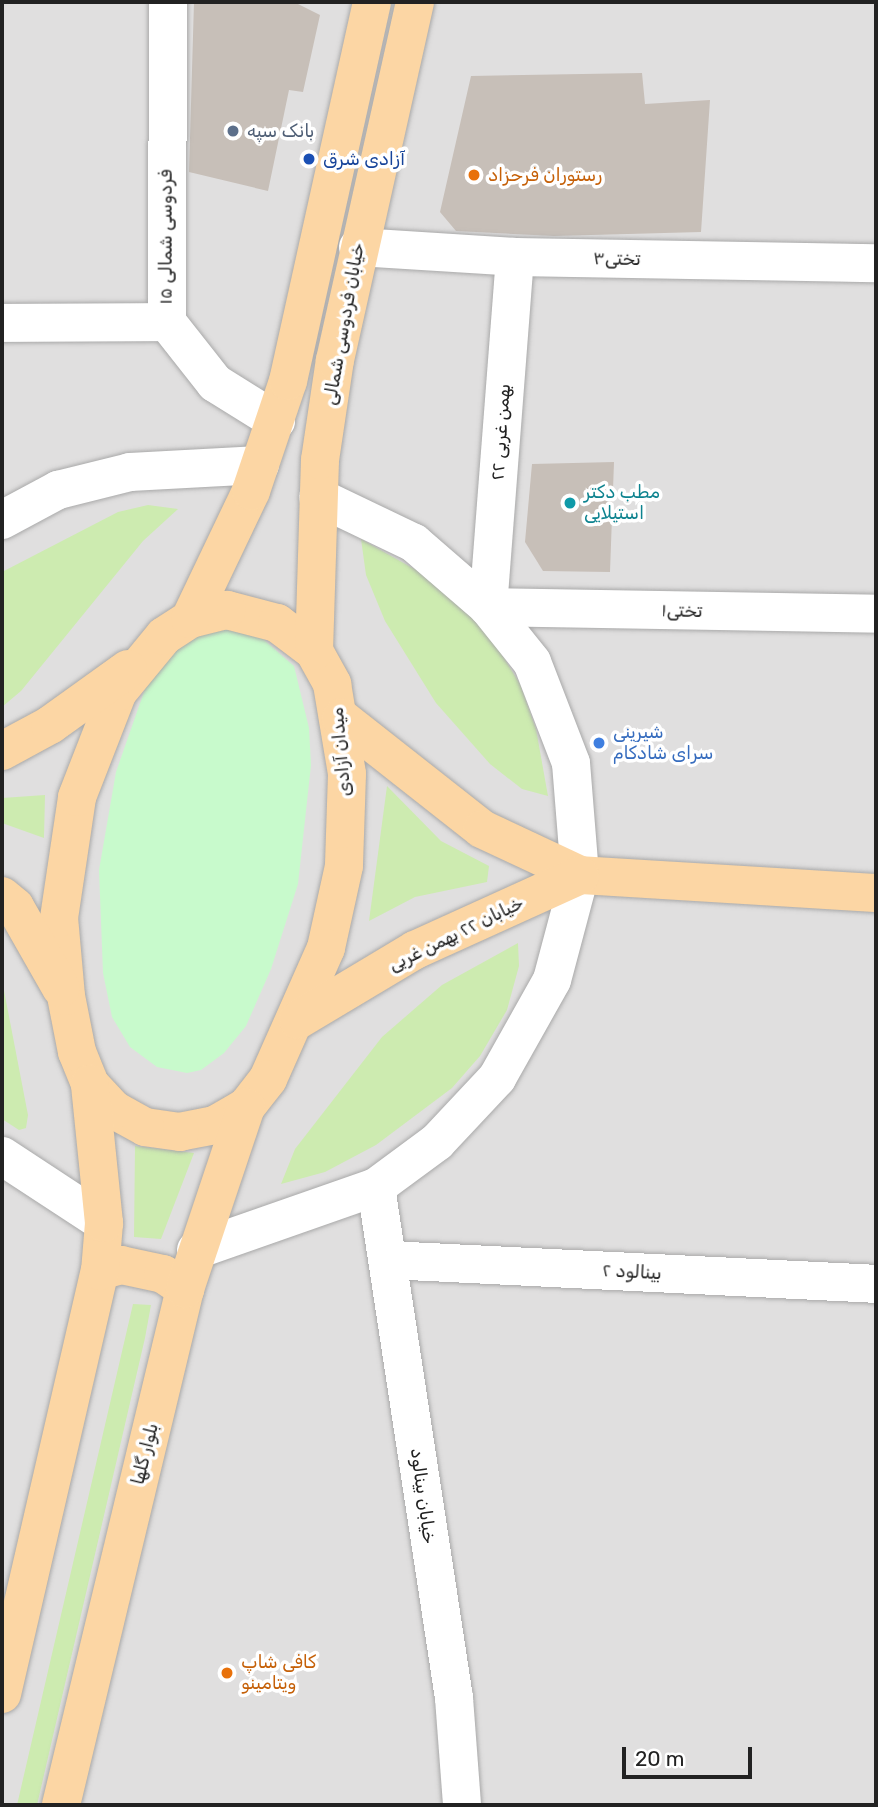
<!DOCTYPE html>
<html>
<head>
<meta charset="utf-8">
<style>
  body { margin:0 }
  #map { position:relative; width:878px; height:1807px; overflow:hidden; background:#f2efe9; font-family:Rubik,Cairo,sans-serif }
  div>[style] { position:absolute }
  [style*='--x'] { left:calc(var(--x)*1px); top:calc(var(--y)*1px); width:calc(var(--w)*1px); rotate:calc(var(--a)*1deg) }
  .residential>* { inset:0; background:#e0dfdf; transform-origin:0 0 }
  .grass>* { inset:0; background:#cdebb0 }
  .park>* { inset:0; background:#c8facc }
  .building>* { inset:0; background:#c7bfb8 }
  .roads { filter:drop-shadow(0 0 2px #a9a9a9) drop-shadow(0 0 2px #a9a9a9) }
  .minor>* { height:38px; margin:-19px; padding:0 19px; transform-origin:19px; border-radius:19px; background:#fff }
  .major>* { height:38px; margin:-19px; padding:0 19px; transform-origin:19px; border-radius:19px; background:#fcd6a4 }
  .dots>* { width:19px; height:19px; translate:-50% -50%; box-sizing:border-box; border:4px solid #fff; border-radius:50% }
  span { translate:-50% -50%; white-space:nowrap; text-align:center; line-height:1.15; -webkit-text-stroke:7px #fff; paint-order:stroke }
  .service-label { font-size:18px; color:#4e5e75 }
  .left { translate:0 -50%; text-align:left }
  .transit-label { font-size:18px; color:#164399 }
  .food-label { font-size:18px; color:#c56008 }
  .street-label { font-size:18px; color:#222 }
  .culture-label { font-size:18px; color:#0d838f }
  .shop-label { font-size:18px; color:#366cbe }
  .frame { position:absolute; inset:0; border:4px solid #222; pointer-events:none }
  .scale { position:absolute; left:622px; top:1747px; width:130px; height:32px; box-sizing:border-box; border:4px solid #222; border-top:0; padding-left:9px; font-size:21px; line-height:24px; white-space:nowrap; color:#222; -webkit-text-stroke:5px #fff; paint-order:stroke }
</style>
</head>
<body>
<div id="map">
  <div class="residential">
    <div style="left:2px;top:2px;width:874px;height:1803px"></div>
  </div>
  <div class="grass">
    <div style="clip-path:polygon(148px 505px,178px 509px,143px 541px,21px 691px,2px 707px,2px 572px,118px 512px)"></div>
    <div style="clip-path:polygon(361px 539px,425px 575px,476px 621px,499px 650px,520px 684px,536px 729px,548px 796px,522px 789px,490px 764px,436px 703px,385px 621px,366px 575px)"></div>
    <div style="clip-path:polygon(387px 786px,441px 841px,489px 866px,487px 882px,415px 897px,369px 921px)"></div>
    <div style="clip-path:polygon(45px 795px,44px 838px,2px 823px,2px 798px)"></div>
    <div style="clip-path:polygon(518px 943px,519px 966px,507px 1010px,480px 1056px,452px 1088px,376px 1145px,325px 1172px,281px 1184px,295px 1149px,382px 1037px,442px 985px)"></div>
    <div style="clip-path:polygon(2px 980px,28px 1115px,26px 1128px,19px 1130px,2px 1119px)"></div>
    <div style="clip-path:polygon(135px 1146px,194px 1153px,161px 1239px,134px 1237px)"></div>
    <div style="clip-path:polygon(133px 1304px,151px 1305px,145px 1338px,37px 1805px,17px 1805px)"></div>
  </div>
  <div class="park">
    <div style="clip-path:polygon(213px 626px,256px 633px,294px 666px,309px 728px,311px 765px,298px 884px,271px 969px,246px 1026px,224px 1053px,201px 1070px,187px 1073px,157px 1067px,130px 1047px,112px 1017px,103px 973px,99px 870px,116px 772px,146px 686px,173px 649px)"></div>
  </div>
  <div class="building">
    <div style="clip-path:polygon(194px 2px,294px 2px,320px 15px,303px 92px,289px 90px,268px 191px,189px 172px)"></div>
    <div style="clip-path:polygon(642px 73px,645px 104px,710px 100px,701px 232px,554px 236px,456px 231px,440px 212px,471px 76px)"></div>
    <div style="clip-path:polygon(614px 462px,610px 572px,543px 571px,525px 542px,532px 464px)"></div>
  </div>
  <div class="roads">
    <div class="minor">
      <div style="--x:168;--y:2;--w:320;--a:90.2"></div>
      <div style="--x:167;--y:322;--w:78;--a:51.8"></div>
      <div style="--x:215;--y:383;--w:72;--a:31.9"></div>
      <div style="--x:358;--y:247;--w:157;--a:3.6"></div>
      <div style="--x:515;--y:257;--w:361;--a:1"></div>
      <div style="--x:515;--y:257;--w:351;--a:94.4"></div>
      <div style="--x:488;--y:607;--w:388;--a:1"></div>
      <div style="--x:2;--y:323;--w:165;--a:-0.3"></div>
      <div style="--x:2;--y:520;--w:64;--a:-28.2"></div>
      <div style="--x:58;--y:490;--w:74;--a:-14"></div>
      <div style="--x:130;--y:472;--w:130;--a:-3.1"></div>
      <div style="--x:2;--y:1156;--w:122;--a:33.3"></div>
      <div style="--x:376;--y:1187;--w:517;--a:81.32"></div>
      <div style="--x:454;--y:1698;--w:107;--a:85.7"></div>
      <div style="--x:196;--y:1250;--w:191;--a:-19.3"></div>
      <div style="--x:376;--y:1187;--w:76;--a:-36.4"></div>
      <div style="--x:437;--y:1142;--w:88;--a:-46.8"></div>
      <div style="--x:497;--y:1078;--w:112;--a:-60.7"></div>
      <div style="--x:552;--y:980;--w:109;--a:-75.1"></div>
      <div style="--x:580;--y:875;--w:112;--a:-94.6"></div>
      <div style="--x:571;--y:763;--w:108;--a:-111.1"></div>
      <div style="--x:532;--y:662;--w:70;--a:-128.7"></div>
      <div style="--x:488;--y:607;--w:98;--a:-139.1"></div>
      <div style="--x:414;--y:543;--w:106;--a:-154.4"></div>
      <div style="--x:388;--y:1260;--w:489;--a:2.8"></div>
    </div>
    <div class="major">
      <div style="--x:227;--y:610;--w:52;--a:14.6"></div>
      <div style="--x:277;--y:623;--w:46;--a:37.1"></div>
      <div style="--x:314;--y:651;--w:38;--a:61"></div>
      <div style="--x:332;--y:684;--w:91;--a:80.5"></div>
      <div style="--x:347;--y:774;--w:92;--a:91.9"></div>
      <div style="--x:344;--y:866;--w:84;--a:102.4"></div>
      <div style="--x:326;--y:948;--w:143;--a:113.9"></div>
      <div style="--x:268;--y:1079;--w:36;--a:128"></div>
      <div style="--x:246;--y:1107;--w:36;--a:150"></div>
      <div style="--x:215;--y:1125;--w:36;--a:169"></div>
      <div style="--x:180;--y:1132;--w:35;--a:-172"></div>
      <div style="--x:145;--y:1127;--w:35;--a:-151"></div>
      <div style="--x:114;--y:1110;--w:35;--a:-133"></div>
      <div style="--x:90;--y:1084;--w:35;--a:-112"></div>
      <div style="--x:77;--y:1052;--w:57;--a:-101.1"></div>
      <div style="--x:66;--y:996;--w:78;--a:-95.1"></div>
      <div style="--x:59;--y:918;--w:122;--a:-81.5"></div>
      <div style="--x:77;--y:797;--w:113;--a:-68.7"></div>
      <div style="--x:118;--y:692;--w:72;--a:-50.6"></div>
      <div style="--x:164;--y:636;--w:31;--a:-33"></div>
      <div style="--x:190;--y:619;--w:38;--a:-14"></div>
      <div style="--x:190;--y:619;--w:142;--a:-64.5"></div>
      <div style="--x:251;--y:491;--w:116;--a:-71.4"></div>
      <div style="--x:288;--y:381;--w:388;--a:-77.5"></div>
      <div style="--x:314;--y:651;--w:191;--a:-88.2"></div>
      <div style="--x:320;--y:460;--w:101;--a:-81.5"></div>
      <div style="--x:335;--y:360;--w:367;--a:-77.4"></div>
      <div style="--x:341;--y:718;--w:179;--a:38.2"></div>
      <div style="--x:482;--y:829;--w:108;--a:25.1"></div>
      <div style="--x:580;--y:875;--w:297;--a:3.5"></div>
      <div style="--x:2;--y:751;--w:55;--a:-28.4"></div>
      <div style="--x:50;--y:725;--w:96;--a:-35.7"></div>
      <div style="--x:2;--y:896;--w:17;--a:40"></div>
      <div style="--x:15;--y:907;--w:93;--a:60.4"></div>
      <div style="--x:298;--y:1020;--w:136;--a:-30.9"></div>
      <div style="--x:415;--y:950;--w:181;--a:-24.4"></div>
      <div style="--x:100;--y:1271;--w:22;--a:-16"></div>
      <div style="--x:121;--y:1265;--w:43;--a:12.1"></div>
      <div style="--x:163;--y:1274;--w:27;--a:34"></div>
      <div style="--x:2;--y:1694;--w:434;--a:-77"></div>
      <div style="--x:100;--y:1271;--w:48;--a:-85.2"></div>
      <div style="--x:104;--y:1223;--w:140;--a:-95.8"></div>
      <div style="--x:61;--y:1805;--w:531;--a:-76.49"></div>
      <div style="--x:185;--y:1289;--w:192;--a:-71.5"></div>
    </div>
  </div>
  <div class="dots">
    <div style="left:233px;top:131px;background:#5c6f8a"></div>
    <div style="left:309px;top:159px;background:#1a4fb4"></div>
    <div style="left:474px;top:175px;background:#e8710a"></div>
    <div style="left:570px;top:503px;background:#0f9aa8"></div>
    <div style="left:599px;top:743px;background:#3f7fe0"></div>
    <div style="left:227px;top:1673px;background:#e8710a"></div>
  </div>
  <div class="service-label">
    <span class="left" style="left:247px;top:131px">بانک سپه</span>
  </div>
  <div class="transit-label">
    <span class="left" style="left:323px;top:159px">آزادی شرق</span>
  </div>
  <div class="food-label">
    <span class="left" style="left:488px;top:175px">رستوران فرحزاد</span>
    <span class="left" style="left:241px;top:1673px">کافی شاپ<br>ویتامینو</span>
  </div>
  <div class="street-label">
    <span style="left:166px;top:237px;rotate:-90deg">فردوسی شمالی ۱۵</span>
    <span style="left:617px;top:259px;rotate:1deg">تختی۳</span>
    <span style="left:344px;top:324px;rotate:-80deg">خیابان فردوسی شمالی</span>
    <span style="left:501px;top:432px;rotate:-86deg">۲۲ بهمن غربی</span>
    <span style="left:682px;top:611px;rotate:1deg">تختی۱</span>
    <span style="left:341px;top:752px;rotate:-95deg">میدان آزادی</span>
    <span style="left:456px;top:934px;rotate:-26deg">خیابان ۲۲ بهمن غربی</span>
    <span style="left:632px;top:1272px;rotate:3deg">بینالود ۲</span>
    <span style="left:145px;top:1454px;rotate:-76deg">بلوار گلها</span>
    <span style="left:423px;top:1496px;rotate:82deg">خیابان بینالود</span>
  </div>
  <div class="culture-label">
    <span class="left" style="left:584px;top:503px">مطب دکتر<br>استیلایی</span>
  </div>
  <div class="shop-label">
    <span class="left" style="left:613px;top:743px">شیرینی<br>سرای شادکام</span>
  </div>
  <div class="frame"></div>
  <div class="scale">20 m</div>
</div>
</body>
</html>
